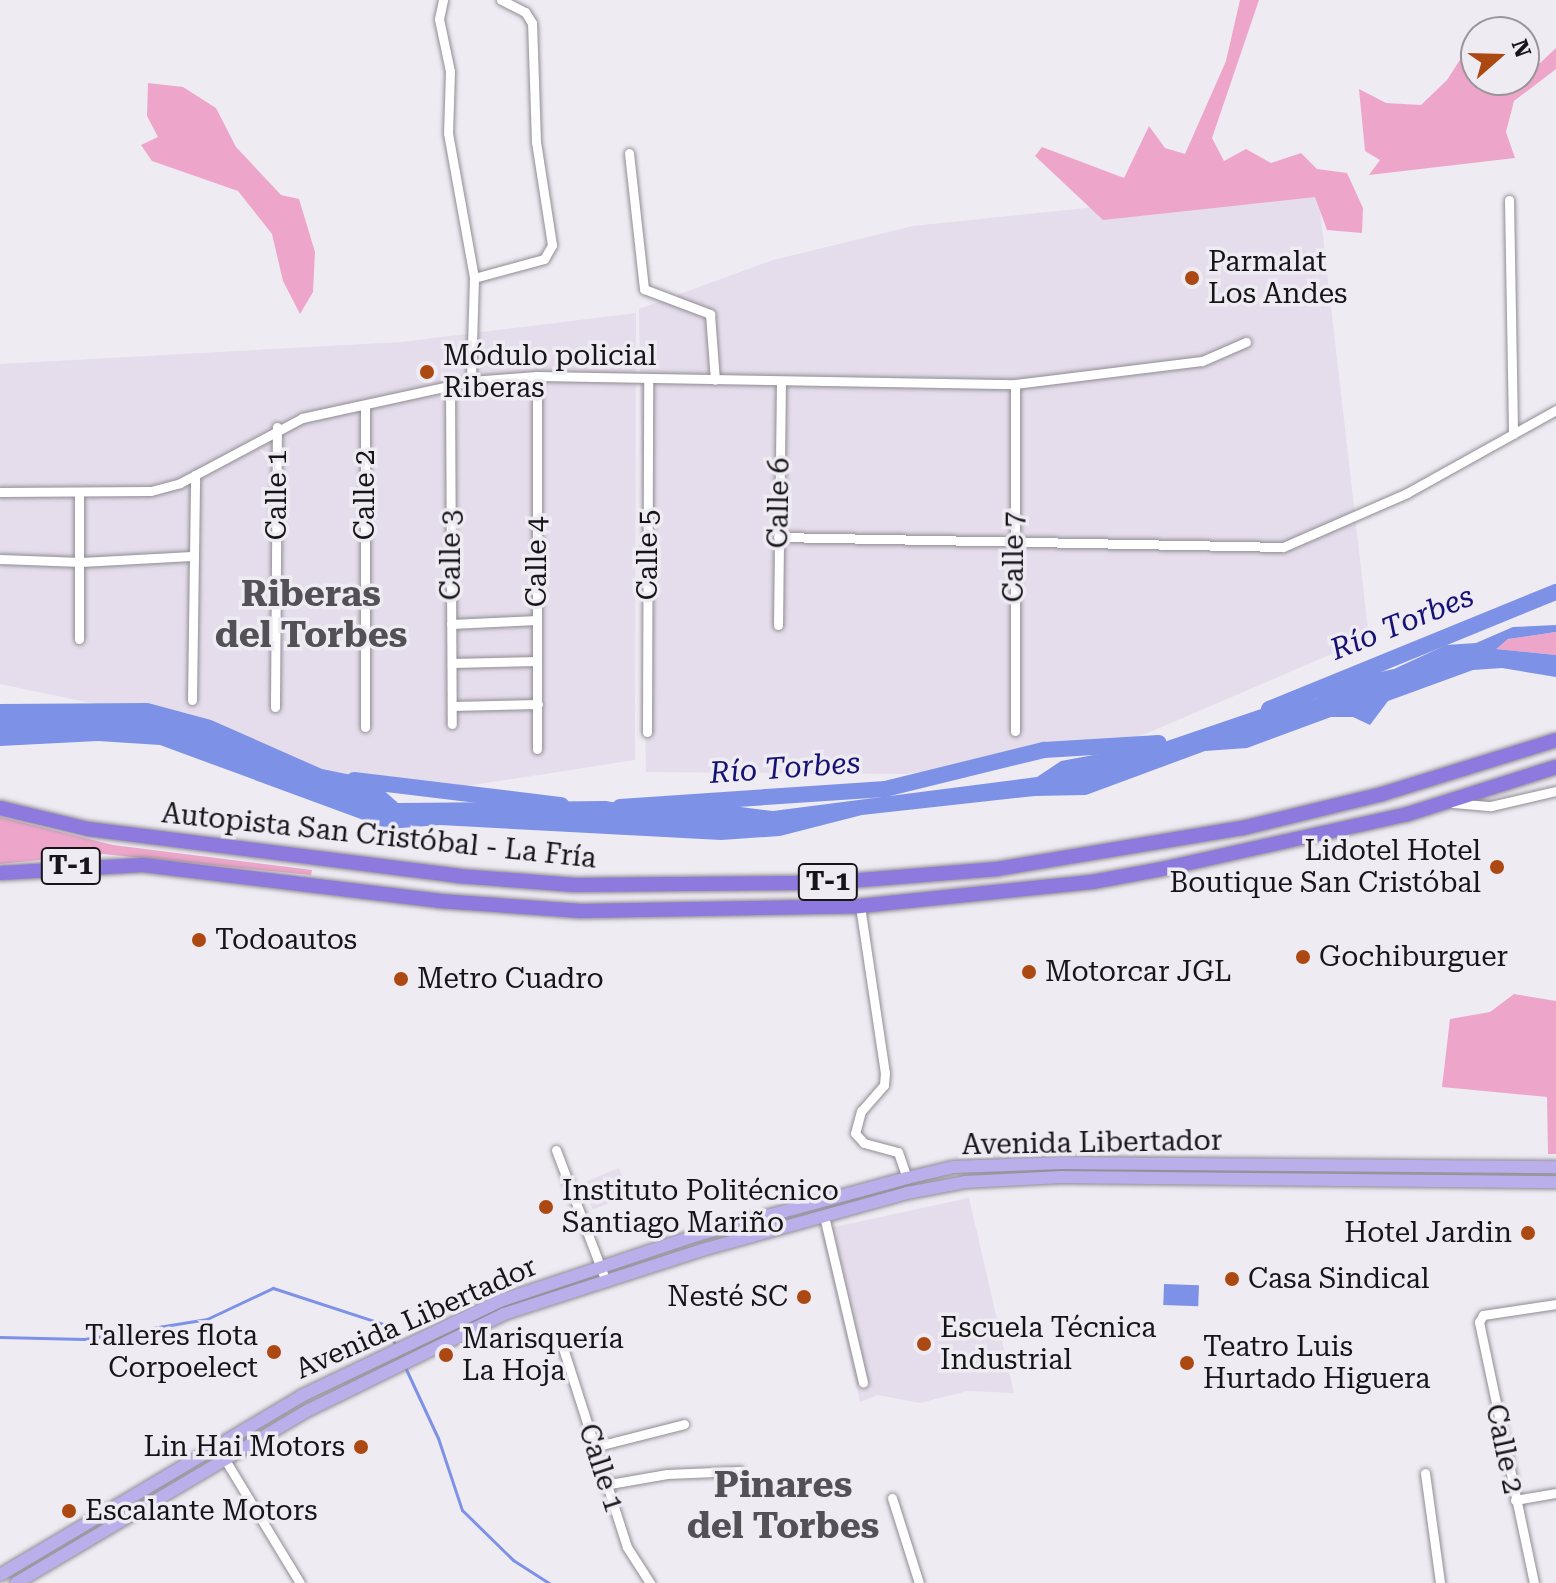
<!DOCTYPE html>
<html>
<head>
<meta charset="utf-8">
<style>
  body { margin:0 }
  #map { position:relative; width:1556px; height:1583px; overflow:hidden; background:#efebf3; font-family:"Roboto Serif",serif }
  div>[style] { position:absolute }
  [style*='--x'] { left:calc(var(--x)*1px); top:calc(var(--y)*1px); width:calc(var(--w)*1px); rotate:calc(var(--a)*1deg) }
  .built>* { inset:0; background:#e5ddeb; transform-origin:0 0 }
  .green>* { inset:0; background:#eda6ca }
  .water>* { inset:0; background:#7d92e6; transform-origin:0 0 }
  .stream>* { height:3px; margin:-1.5px; padding:0 1.5px; transform-origin:1.5px; border-radius:1.5px; background:#7d92e6 }
  .river>* { height:16px; margin:-8px; padding:0 8px; transform-origin:8px; border-radius:8px; background:#7d92e6 }
  .roads { filter:drop-shadow(0 0 2px #908c93) drop-shadow(0 0 2px #908c93) }
  .minor>* { height:9px; margin:-4.5px; padding:0 4.5px; transform-origin:4.5px; border-radius:4.5px; background:#fff }
  .major>* { height:12px; margin:-6px; padding:0 6px; transform-origin:6px; border-radius:6px; background:#bbafeb }
  .highway>* { height:14px; margin:-7px; padding:0 7px; transform-origin:7px; border-radius:7px; background:#8e79de }
  .dots>* { width:22px; height:22px; translate:-50% -50%; box-sizing:border-box; border:4px solid #efebf3; border-radius:50% }
  span { translate:-50% -50%; white-space:nowrap; text-align:center; line-height:1.15; -webkit-text-stroke:7px #efebf3; paint-order:stroke }
  .shield-label span { padding:2px 6px; background:#efebf3; border:2px solid; border-radius:6px; -webkit-text-stroke-width:0 }
  .shield-label { font-size:26px; color:#171518; font-weight:700 }
  .poi-label { font-size:28px; color:#171518 }
  .left { translate:0 -50%; text-align:left }
  .right { translate:-100% -50%; text-align:right }
  .street-label { font-size:28px; color:#171518 }
  .water-label { font-size:30px; color:#161274; font-style:italic }
  .district-label { font-size:36px; color:#535056; font-weight:700 }
  .north { position:absolute; left:1460px; top:16px; width:80px; height:80px; box-sizing:border-box; background:#efebf3; border:2px solid #99959b; border-radius:50%; rotate:70deg; font-size:22px; font-weight:700; line-height:32px; text-align:center; color:#171518 }
  .north::after { content:''; display:block; margin:auto; width:28px; height:36px; background:#ac4912; clip-path:polygon(50% 0,100% 100%,50% 72%,0 100%) }
</style>
</head>
<body>
<div id="map">
  <div class="built">
    <div style="clip-path:polygon(1317px 184px,1369px 638px,1122px 744px,905px 774px,646px 772px,639px 309px,773px 260px,913px 226px)"></div>
    <div style="clip-path:polygon(636px 313px,635px 760px,415px 794px,348px 779px,191px 724px,0 684px,0 364px,401px 342px)"></div>
    <div style="left:619px;top:1168px;width:29px;height:40px;rotate:68deg"></div>
    <div style="clip-path:polygon(969px 1198px,1014px 1393px,967px 1391px,920px 1403px,878px 1395px,860px 1402px,820px 1230px)"></div>
  </div>
  <div class="green">
    <div style="clip-path:polygon(1240px 0,1259px 0,1212px 138px,1224px 161px,1246px 149px,1271px 163px,1301px 153px,1317px 169px,1347px 173px,1363px 208px,1362px 233px,1327px 230px,1315px 197px,1103px 220px,1035px 156px,1042px 147px,1124px 178px,1149px 126px,1165px 148px,1185px 154px,1226px 61px)"></div>
    <div style="clip-path:polygon(1556px 48px,1556px 69px,1514px 101px,1506px 132px,1515px 158px,1369px 175px,1380px 160px,1365px 151px,1359px 89px,1386px 103px,1421px 105px,1447px 80px,1467px 49px,1476px 56px,1476px 80px,1524px 80px,1524px 65px,1540px 63px)"></div>
    <div style="clip-path:polygon(148px 83px,183px 87px,216px 108px,236px 147px,281px 195px,299px 199px,315px 252px,313px 292px,300px 314px,283px 281px,272px 234px,238px 191px,152px 161px,141px 145px,158px 137px,147px 116px)"></div>
    <div style="clip-path:polygon(1556px 632px,1556px 655px,1495px 649px,1508px 639px)"></div>
    <div style="clip-path:polygon(0 817px,113px 845px,312px 870px,311px 875px,103px 854px,0 864px)"></div>
    <div style="clip-path:polygon(1514px 994px,1556px 1001px,1556px 1154px,1548px 1154px,1547px 1097px,1442px 1087px,1450px 1019px,1490px 1012px)"></div>
  </div>
  <div class="water">
    <div style="clip-path:polygon(1556px 625px,1556px 632px,1508px 639px,1496px 649px,1556px 655px,1556px 677px,1502px 668px,1473px 670px,1388px 701px,1370px 725px,1353px 717px,1331px 717px,1247px 748px,1205px 751px,1086px 795px,1035px 796px,862px 815px,780px 836px,721px 840px,440px 825px,388px 829px,160px 745px,98px 741px,0 746px,0 704px,148px 703px,211px 720px,322px 769px,371px 779px,398px 803px,606px 801px,666px 811px,725px 805px,773px 811px,1037px 777px,1061px 761px,1164px 742px,1279px 703px,1315px 699px,1353px 678px,1394px 669px,1446px 645px,1476px 643px,1513px 627px)"></div>
    <div style="left:1164px;top:1284px;width:35px;height:21px;rotate:2deg"></div>
  </div>
  <div class="stream">
    <div style="--x:0;--y:1337;--w:84;--a:1.4"></div>
    <div style="--x:84;--y:1339;--w:125;--a:-9.2"></div>
    <div style="--x:207;--y:1319;--w:73;--a:-25.2"></div>
    <div style="--x:273;--y:1288;--w:122;--a:18.1"></div>
    <div style="--x:389;--y:1326;--w:17;--a:73"></div>
    <div style="--x:405;--y:1367;--w:78;--a:65.1"></div>
    <div style="--x:438;--y:1438;--w:76;--a:71.6"></div>
    <div style="--x:462;--y:1510;--w:71;--a:44.4"></div>
    <div style="--x:513;--y:1560;--w:43;--a:32.6"></div>
  </div>
  <div class="river">
    <div style="--x:1269;--y:709;--w:310;--a:-22.2"></div>
    <div style="--x:354;--y:780;--w:209;--a:6.9"></div>
    <div style="--x:620;--y:807;--w:266;--a:-3.9"></div>
    <div style="--x:885;--y:789;--w:164;--a:-13.8"></div>
    <div style="--x:1044;--y:750;--w:115;--a:-3.5"></div>
  </div>
  <div class="roads">
    <div class="minor">
      <div style="--x:443;--y:0;--w:19;--a:102"></div>
      <div style="--x:439;--y:19;--w:53;--a:78.1"></div>
      <div style="--x:450;--y:71;--w:62;--a:91.8"></div>
      <div style="--x:448;--y:133;--w:147;--a:79.8"></div>
      <div style="--x:474;--y:278;--w:103;--a:91.7"></div>
      <div style="--x:629;--y:153;--w:137;--a:83.7"></div>
      <div style="--x:644;--y:289;--w:71;--a:20.7"></div>
      <div style="--x:710;--y:314;--w:66;--a:85.7"></div>
      <div style="--x:1509;--y:200;--w:234;--a:89"></div>
      <div style="--x:474;--y:278;--w:73;--a:-15.2"></div>
      <div style="--x:544;--y:259;--w:16;--a:-60"></div>
      <div style="--x:552;--y:245;--w:104;--a:-98.8"></div>
      <div style="--x:536;--y:142;--w:119;--a:-91.9"></div>
      <div style="--x:532;--y:23;--w:13;--a:-122"></div>
      <div style="--x:525;--y:12;--w:27;--a:-153"></div>
      <div style="--x:450;--y:385;--w:339;--a:89.7"></div>
      <div style="--x:0;--y:492;--w:151;--a:-0.4"></div>
      <div style="--x:151;--y:491;--w:30;--a:-15"></div>
      <div style="--x:180;--y:483;--w:138;--a:-28"></div>
      <div style="--x:302;--y:418;--w:173;--a:-12.3"></div>
      <div style="--x:471;--y:381;--w:66;--a:-4.3"></div>
      <div style="--x:537;--y:376;--w:478;--a:1"></div>
      <div style="--x:1015;--y:384;--w:188;--a:-7"></div>
      <div style="--x:1202;--y:361;--w:48;--a:-23.4"></div>
      <div style="--x:778;--y:537;--w:505;--a:1.13"></div>
      <div style="--x:1283;--y:547;--w:135;--a:-23.5"></div>
      <div style="--x:1407;--y:493;--w:171;--a:-29.1"></div>
      <div style="--x:0;--y:559;--w:81;--a:2.1"></div>
      <div style="--x:81;--y:562;--w:111;--a:-3.1"></div>
      <div style="--x:451;--y:624;--w:86;--a:-2.7"></div>
      <div style="--x:778;--y:625;--w:244;--a:-89.3"></div>
      <div style="--x:79;--y:639;--w:147;--a:-90"></div>
      <div style="--x:452;--y:663;--w:85;--a:-1.3"></div>
      <div style="--x:192;--y:700;--w:225;--a:-89.2"></div>
      <div style="--x:452;--y:706;--w:86;--a:-1.3"></div>
      <div style="--x:275;--y:707;--w:280;--a:-89.6"></div>
      <div style="--x:365;--y:727;--w:320;--a:-90"></div>
      <div style="--x:1015;--y:731;--w:347;--a:-90"></div>
      <div style="--x:647;--y:732;--w:354;--a:-89.8"></div>
      <div style="--x:537;--y:749;--w:373;--a:-90"></div>
      <div style="--x:1453;--y:803;--w:38;--a:5"></div>
      <div style="--x:1491;--y:806;--w:67;--a:-13"></div>
      <div style="--x:860;--y:906;--w:169;--a:81.5"></div>
      <div style="--x:885;--y:1073;--w:12;--a:95"></div>
      <div style="--x:884;--y:1085;--w:35;--a:131"></div>
      <div style="--x:861;--y:1111;--w:23;--a:105"></div>
      <div style="--x:855;--y:1133;--w:13;--a:48"></div>
      <div style="--x:864;--y:1143;--w:35;--a:15"></div>
      <div style="--x:898;--y:1152;--w:28;--a:71"></div>
      <div style="--x:556;--y:1150;--w:138;--a:69.2"></div>
      <div style="--x:824;--y:1216;--w:171;--a:76.8"></div>
      <div style="--x:563;--y:1348;--w:209;--a:72.2"></div>
      <div style="--x:627;--y:1547;--w:43;--a:57.4"></div>
      <div style="--x:594;--y:1447;--w:93;--a:-14.3"></div>
      <div style="--x:224;--y:1458;--w:146;--a:58.7"></div>
      <div style="--x:1425;--y:1473;--w:111;--a:82.2"></div>
      <div style="--x:604;--y:1485;--w:64;--a:-9.9"></div>
      <div style="--x:667;--y:1474;--w:73;--a:-2.4"></div>
      <div style="--x:892;--y:1498;--w:89;--a:72.4"></div>
      <div style="--x:1515;--y:1500;--w:42;--a:-9.7"></div>
      <div style="--x:1534;--y:1583;--w:267;--a:-101.9"></div>
      <div style="--x:1479;--y:1322;--w:8;--a:-60"></div>
      <div style="--x:1483;--y:1315;--w:74;--a:-8.6"></div>
    </div>
    <div class="major">
      <div style="--x:0;--y:1575;--w:350;--a:-30.7"></div>
      <div style="--x:301;--y:1396;--w:221;--a:-25.5"></div>
      <div style="--x:500;--y:1301;--w:208;--a:-18.5"></div>
      <div style="--x:697;--y:1235;--w:218;--a:-15.2"></div>
      <div style="--x:907;--y:1178;--w:47;--a:-13.4"></div>
      <div style="--x:953;--y:1167;--w:109;--a:-2.1"></div>
      <div style="--x:1062;--y:1163;--w:494;--a:0.5"></div>
      <div style="--x:16;--y:1583;--w:340;--a:-30.6"></div>
      <div style="--x:309;--y:1410;--w:217;--a:-26.2"></div>
      <div style="--x:504;--y:1314;--w:208;--a:-17.9"></div>
      <div style="--x:702;--y:1250;--w:213;--a:-15.5"></div>
      <div style="--x:907;--y:1193;--w:59;--a:-10.7"></div>
      <div style="--x:965;--y:1182;--w:97;--a:-3"></div>
      <div style="--x:1062;--y:1177;--w:494;--a:0.6"></div>
    </div>
    <div class="highway">
      <div style="--x:0;--y:808;--w:90;--a:13.4"></div>
      <div style="--x:88;--y:829;--w:373;--a:7.2"></div>
      <div style="--x:458;--y:876;--w:117;--a:4.4"></div>
      <div style="--x:575;--y:885;--w:249;--a:-0.5"></div>
      <div style="--x:824;--y:883;--w:174;--a:-4.6"></div>
      <div style="--x:997;--y:869;--w:249;--a:-9.5"></div>
      <div style="--x:1243;--y:828;--w:143;--a:-13.7"></div>
      <div style="--x:1382;--y:794;--w:182;--a:-17.2"></div>
      <div style="--x:0;--y:873;--w:143;--a:-3.2"></div>
      <div style="--x:143;--y:865;--w:298;--a:6.9"></div>
      <div style="--x:439;--y:901;--w:142;--a:4"></div>
      <div style="--x:581;--y:911;--w:279;--a:-1"></div>
      <div style="--x:860;--y:906;--w:233;--a:-5.9"></div>
      <div style="--x:1092;--y:882;--w:71;--a:-10.5"></div>
      <div style="--x:1162;--y:869;--w:252;--a:-12.6"></div>
      <div style="--x:1408;--y:814;--w:155;--a:-17.6"></div>
    </div>
  </div>
  <div class="dots">
    <div style="left:1192px;top:278px;background:#ac4912"></div>
    <div style="left:427px;top:372px;background:#ac4912"></div>
    <div style="left:1497px;top:867px;background:#ac4912"></div>
    <div style="left:199px;top:940px;background:#ac4912"></div>
    <div style="left:1303px;top:957px;background:#ac4912"></div>
    <div style="left:1029px;top:972px;background:#ac4912"></div>
    <div style="left:401px;top:979px;background:#ac4912"></div>
    <div style="left:546px;top:1207px;background:#ac4912"></div>
    <div style="left:1528px;top:1233px;background:#ac4912"></div>
    <div style="left:1232px;top:1279px;background:#ac4912"></div>
    <div style="left:804px;top:1297px;background:#ac4912"></div>
    <div style="left:924px;top:1344px;background:#ac4912"></div>
    <div style="left:274px;top:1352px;background:#ac4912"></div>
    <div style="left:446px;top:1355px;background:#ac4912"></div>
    <div style="left:1187px;top:1363px;background:#ac4912"></div>
    <div style="left:361px;top:1447px;background:#ac4912"></div>
    <div style="left:69px;top:1511px;background:#ac4912"></div>
  </div>
  <div class="shield-label">
    <span style="left:71px;top:866px">T-1</span>
    <span style="left:828px;top:882px">T-1</span>
  </div>
  <div class="poi-label">
    <span class="left" style="left:1208px;top:278px">Parmalat<br>Los Andes</span>
    <span class="left" style="left:443px;top:372px">Módulo policial<br>Riberas</span>
    <span class="right" style="left:1481px;top:867px">Lidotel Hotel<br>Boutique San Cristóbal</span>
    <span class="left" style="left:215px;top:940px">Todoautos</span>
    <span class="left" style="left:1319px;top:957px">Gochiburguer</span>
    <span class="left" style="left:1045px;top:972px">Motorcar JGL</span>
    <span class="left" style="left:417px;top:979px">Metro Cuadro</span>
    <span class="left" style="left:562px;top:1207px">Instituto Politécnico<br>Santiago Mariño</span>
    <span class="right" style="left:1512px;top:1233px">Hotel Jardin</span>
    <span class="left" style="left:1248px;top:1279px">Casa Sindical</span>
    <span class="right" style="left:788px;top:1297px">Nesté SC</span>
    <span class="left" style="left:940px;top:1344px">Escuela Técnica<br>Industrial</span>
    <span class="right" style="left:258px;top:1352px">Talleres flota<br>Corpoelect</span>
    <span class="left" style="left:462px;top:1355px">Marisquería<br>La Hoja</span>
    <span class="left" style="left:1203px;top:1363px">Teatro Luis<br>Hurtado Higuera</span>
    <span class="right" style="left:345px;top:1447px">Lin Hai Motors</span>
    <span class="left" style="left:85px;top:1511px">Escalante Motors</span>
  </div>
  <div class="street-label">
    <span style="left:277px;top:495px;rotate:-90deg">Calle 1</span>
    <span style="left:365px;top:495px;rotate:-90deg">Calle 2</span>
    <span style="left:779px;top:503px;rotate:-89deg">Calle 6</span>
    <span style="left:451px;top:555px;rotate:-90deg">Calle 3</span>
    <span style="left:648px;top:555px;rotate:-90deg">Calle 5</span>
    <span style="left:1014px;top:557px;rotate:-90deg">Calle 7</span>
    <span style="left:537px;top:562px;rotate:-90deg">Calle 4</span>
    <span style="left:379px;top:836px;rotate:6deg">Autopista San Cristóbal - La Fría</span>
    <span style="left:1092px;top:1143px;rotate:-1deg">Avenida Libertador</span>
    <span style="left:416px;top:1318px;rotate:-24deg">Avenida Libertador</span>
    <span style="left:1504px;top:1449px;rotate:78deg">Calle 2</span>
    <span style="left:601px;top:1468px;rotate:72deg">Calle 1</span>
  </div>
  <div class="water-label">
    <span style="left:1402px;top:623px;rotate:-22deg">Río Torbes</span>
    <span style="left:785px;top:768px;rotate:-4deg">Río Torbes</span>
  </div>
  <div class="district-label">
    <span style="left:311px;top:615px">Riberas<br>del Torbes</span>
    <span style="left:783px;top:1506px">Pinares<br>del Torbes</span>
  </div>
  <div class="north">N</div>
</div>
</body>
</html>
